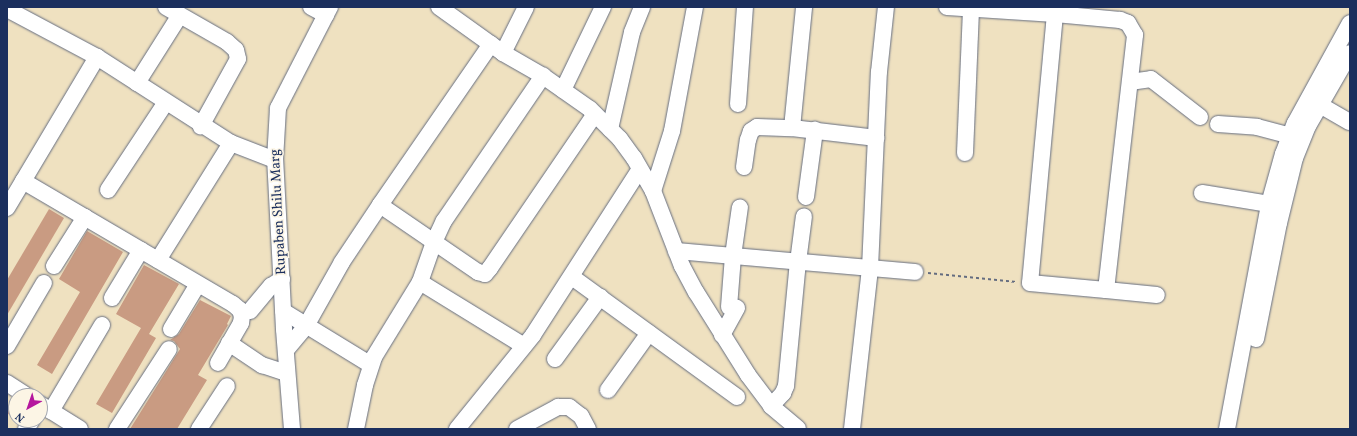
<!DOCTYPE html>
<html>
<head>
<meta charset="utf-8">
<style>
  body { margin:0 }
  #map { position:relative; width:1357px; height:436px; overflow:hidden; background:#efe1c0; font-family:Vollkorn,serif }
  div>[style] { position:absolute }
  [style*='--x'] { left:calc(var(--x)*1px); top:calc(var(--y)*1px); width:calc(var(--w)*1px); rotate:calc(var(--a)*1deg) }
  .building>* { inset:0; background:#c99b82 }
  .path>* { height:2px; margin-top:-1px; transform-origin:0; background:repeating-linear-gradient(90deg,#656d80 0 3px,transparent 0 6px) }
  .roads { filter:drop-shadow(0 0 1px #656d80) drop-shadow(0 0 1px #656d80) }
  .minor>* { height:16px; margin:-8px; padding:0 8px; transform-origin:8px; border-radius:8px; background:#fff }
  span { translate:-50% -50%; white-space:nowrap; text-align:center; line-height:1.15; -webkit-text-stroke:3px #fcf5e5; paint-order:stroke }
  .street-label { font-size:14px; color:#1b2f5e }
  .frame { position:absolute; inset:0; border:8px solid #1b2f5e; pointer-events:none }
  .north { position:absolute; left:8px; top:388px; width:40px; height:40px; box-sizing:border-box; background:#fcf5e5; border:1px solid #a2a6af; border-radius:50%; rotate:220deg; font-size:11px; font-weight:700; line-height:16px; text-align:center; color:#1b2f5e }
  .north::after { content:''; display:block; margin:auto; width:14px; height:18px; background:#b5179e; clip-path:polygon(50% 0,100% 100%,50% 72%,0 100%) }
</style>
</head>
<body>
<div id="map">
  <div class="building">
    <div style="clip-path:polygon(49px 209px,64px 218px,7px 315px,7px 280px)"></div>
    <div style="clip-path:polygon(87px 231px,123px 252px,52px 374px,37px 365px,80px 292px,59px 279px)"></div>
    <div style="clip-path:polygon(144px 265px,179px 284px,149px 334px,156px 338px,112px 413px,96px 404px,141px 328px,116px 314px)"></div>
    <div style="clip-path:polygon(200px 300px,231px 316px,227px 324px,228px 325px,198px 375px,207px 380px,177px 429px,130px 429px,180px 349px,174px 341px,170px 340px,179px 334px)"></div>
    <div style="clip-path:polygon(13px 399px,16px 400px,16px 420px,7px 413px,7px 407px)"></div>
  </div>
  <div class="path">
    <div style="--x:928;--y:273;--w:89;--a:5.8"></div>
  </div>
  <div class="roads">
    <div class="minor">
      <div style="--x:166;--y:7;--w:70;--a:29.8"></div>
      <div style="--x:227;--y:42;--w:12;--a:42"></div>
      <div style="--x:236;--y:50;--w:9;--a:77"></div>
      <div style="--x:238;--y:59;--w:77;--a:118.9"></div>
      <div style="--x:311;--y:7;--w:17;--a:28"></div>
      <div style="--x:439;--y:7;--w:79;--a:35.7"></div>
      <div style="--x:503;--y:53;--w:46;--a:29.9"></div>
      <div style="--x:543;--y:76;--w:57;--a:35.1"></div>
      <div style="--x:590;--y:109;--w:42;--a:45"></div>
      <div style="--x:620;--y:139;--w:24;--a:54"></div>
      <div style="--x:634;--y:158;--w:38;--a:60"></div>
      <div style="--x:653;--y:191;--w:80;--a:68.9"></div>
      <div style="--x:682;--y:266;--w:30;--a:62"></div>
      <div style="--x:696;--y:292;--w:98;--a:57.9"></div>
      <div style="--x:748;--y:375;--w:39;--a:53"></div>
      <div style="--x:771;--y:406;--w:35;--a:40"></div>
      <div style="--x:947;--y:7;--w:108;--a:3.7"></div>
      <div style="--x:1055;--y:14;--w:7;--a:-82"></div>
      <div style="--x:7;--y:9;--w:102;--a:28.1"></div>
      <div style="--x:97;--y:57;--w:159;--a:32.7"></div>
      <div style="--x:231;--y:143;--w:47;--a:21.1"></div>
      <div style="--x:491;--y:44;--w:196;--a:124.6"></div>
      <div style="--x:380;--y:205;--w:119;--a:34.4"></div>
      <div style="--x:478;--y:272;--w:7;--a:16"></div>
      <div style="--x:485;--y:274;--w:8;--a:-50"></div>
      <div style="--x:490;--y:268;--w:186;--a:-55.7"></div>
      <div style="--x:503;--y:53;--w:51;--a:-63.4"></div>
      <div style="--x:1130;--y:82;--w:21;--a:-8"></div>
      <div style="--x:1151;--y:79;--w:62;--a:37.8"></div>
      <div style="--x:137;--y:83;--w:80;--a:-57.7"></div>
      <div style="--x:563;--y:90;--w:92;--a:-64.3"></div>
      <div style="--x:738;--y:104;--w:97;--a:-85.9"></div>
      <div style="--x:1320;--y:105;--w:34;--a:30"></div>
      <div style="--x:1218;--y:124;--w:39;--a:4"></div>
      <div style="--x:1257;--y:127;--w:43;--a:14.7"></div>
      <div style="--x:792;--y:128;--w:122;--a:-84.3"></div>
      <div style="--x:610;--y:129;--w:99;--a:-77.2"></div>
      <div style="--x:632;--y:32;--w:27;--a:-68"></div>
      <div style="--x:965;--y:153;--w:146;--a:-87.6"></div>
      <div style="--x:744;--y:167;--w:27;--a:-82"></div>
      <div style="--x:748;--y:140;--w:9;--a:-72"></div>
      <div style="--x:751;--y:131;--w:7;--a:-34"></div>
      <div style="--x:757;--y:127;--w:35;--a:2"></div>
      <div style="--x:792;--y:128;--w:85;--a:6.8"></div>
      <div style="--x:23;--y:181;--w:243;--a:30.4"></div>
      <div style="--x:233;--y:304;--w:9;--a:41"></div>
      <div style="--x:240;--y:310;--w:6;--a:72"></div>
      <div style="--x:242;--y:316;--w:7;--a:98"></div>
      <div style="--x:241;--y:323;--w:46;--a:119.9"></div>
      <div style="--x:108;--y:190;--w:105;--a:-56.6"></div>
      <div style="--x:653;--y:191;--w:63;--a:-72.4"></div>
      <div style="--x:672;--y:131;--w:126;--a:-79.5"></div>
      <div style="--x:1202;--y:193;--w:68;--a:9.3"></div>
      <div style="--x:806;--y:197;--w:68;--a:-82.3"></div>
      <div style="--x:7;--y:208;--w:176;--a:-59.2"></div>
      <div style="--x:676;--y:251;--w:240;--a:5"></div>
      <div style="--x:158;--y:260;--w:138;--a:-58"></div>
      <div style="--x:54;--y:266;--w:58;--a:-57.7"></div>
      <div style="--x:572;--y:277;--w:204;--a:36"></div>
      <div style="--x:420;--y:282;--w:122;--a:31.6"></div>
      <div style="--x:1106;--y:290;--w:257;--a:-83.5"></div>
      <div style="--x:1135;--y:35;--w:14;--a:-120"></div>
      <div style="--x:1128;--y:23;--w:9;--a:-159"></div>
      <div style="--x:1120;--y:20;--w:65;--a:-174.7"></div>
      <div style="--x:1055;--y:14;--w:270;--a:95.3"></div>
      <div style="--x:1030;--y:283;--w:76;--a:5.3"></div>
      <div style="--x:1106;--y:290;--w:51;--a:5.6"></div>
      <div style="--x:112;--y:298;--w:56;--a:-58.9"></div>
      <div style="--x:729;--y:307;--w:51;--a:-85.5"></div>
      <div style="--x:733;--y:256;--w:49;--a:-81.9"></div>
      <div style="--x:250;--y:311;--w:33;--a:-50"></div>
      <div style="--x:271;--y:286;--w:13;--a:-32"></div>
      <div style="--x:283;--y:311;--w:103;--a:31.5"></div>
      <div style="--x:171;--y:329;--w:52;--a:-59"></div>
      <div style="--x:722;--y:335;--w:31;--a:-61"></div>
      <div style="--x:1256;--y:339;--w:118;--a:-78.8"></div>
      <div style="--x:1279;--y:223;--w:67;--a:-76.2"></div>
      <div style="--x:1295;--y:158;--w:35;--a:-68"></div>
      <div style="--x:1308;--y:126;--w:84;--a:-60.1"></div>
      <div style="--x:229;--y:343;--w:40;--a:34"></div>
      <div style="--x:262;--y:365;--w:26;--a:18"></div>
      <div style="--x:7;--y:346;--w:73;--a:-59.6"></div>
      <div style="--x:286;--y:350;--w:31;--a:-50"></div>
      <div style="--x:306;--y:326;--w:73;--a:-60.6"></div>
      <div style="--x:342;--y:262;--w:69;--a:-56.3"></div>
      <div style="--x:555;--y:359;--w:77;--a:-54"></div>
      <div style="--x:7;--y:383;--w:24;--a:33"></div>
      <div style="--x:608;--y:390;--w:70;--a:-54.3"></div>
      <div style="--x:40;--y:404;--w:47;--a:32"></div>
      <div style="--x:771;--y:406;--w:18;--a:-47"></div>
      <div style="--x:783;--y:393;--w:8;--a:-67"></div>
      <div style="--x:786;--y:386;--w:125;--a:-84.5"></div>
      <div style="--x:798;--y:262;--w:46;--a:-82.6"></div>
      <div style="--x:51;--y:411;--w:100;--a:-59.3"></div>
      <div style="--x:26;--y:429;--w:11;--a:-56"></div>
      <div style="--x:117;--y:429;--w:95;--a:-57"></div>
      <div style="--x:199;--y:429;--w:51;--a:-56.9"></div>
      <div style="--x:292;--y:429;--w:100;--a:-94.6"></div>
      <div style="--x:284;--y:329;--w:169;--a:-93"></div>
      <div style="--x:275;--y:160;--w:52;--a:-86.7"></div>
      <div style="--x:278;--y:108;--w:114;--a:-62.8"></div>
      <div style="--x:356;--y:429;--w:45;--a:-78.4"></div>
      <div style="--x:365;--y:385;--w:29;--a:-72"></div>
      <div style="--x:374;--y:357;--w:88;--a:-58.5"></div>
      <div style="--x:420;--y:282;--w:42;--a:-70.7"></div>
      <div style="--x:434;--y:242;--w:23;--a:-65"></div>
      <div style="--x:444;--y:221;--w:176;--a:-55.7"></div>
      <div style="--x:457;--y:429;--w:121;--a:-51"></div>
      <div style="--x:533;--y:335;--w:197;--a:-57.2"></div>
      <div style="--x:517;--y:429;--w:47;--a:-28.2"></div>
      <div style="--x:558;--y:407;--w:11;--a:0"></div>
      <div style="--x:569;--y:407;--w:15;--a:37"></div>
      <div style="--x:581;--y:416;--w:15;--a:62"></div>
      <div style="--x:852;--y:429;--w:162;--a:-83.6"></div>
      <div style="--x:870;--y:268;--w:196;--a:-87.4"></div>
      <div style="--x:879;--y:72;--w:65;--a:-83.9"></div>
      <div style="--x:1227;--y:429;--w:229;--a:-79.4"></div>
      <div style="--x:1269;--y:204;--w:52;--a:-74.4"></div>
      <div style="--x:1283;--y:154;--w:33;--a:-69"></div>
      <div style="--x:1295;--y:123;--w:114;--a:-61.2"></div>
    </div>
  </div>
  <div class="street-label">
    <span style="left:279px;top:212px;rotate:-93deg">Rupaben Shilu Marg</span>
  </div>
  <div class="frame"></div>
  <div class="north">N</div>
</div>
</body>
</html>
